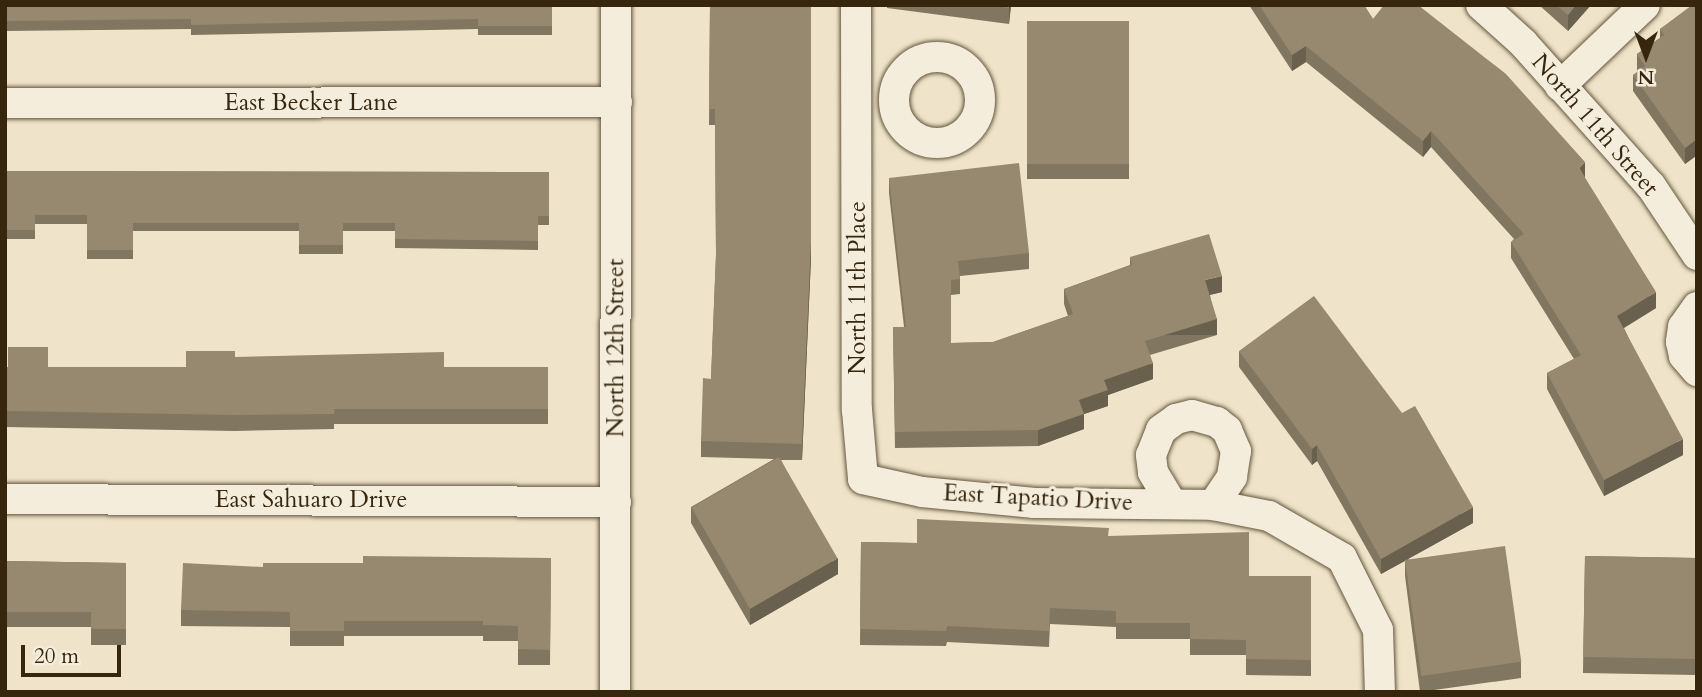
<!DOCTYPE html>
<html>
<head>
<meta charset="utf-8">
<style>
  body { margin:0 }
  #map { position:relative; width:1702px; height:697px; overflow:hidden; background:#efe4c9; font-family:Cardo,serif }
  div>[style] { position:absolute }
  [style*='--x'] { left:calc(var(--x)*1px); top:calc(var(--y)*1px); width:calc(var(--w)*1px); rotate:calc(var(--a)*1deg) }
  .roads { filter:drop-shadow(0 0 2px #64563d) drop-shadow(0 0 2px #64563d) }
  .minor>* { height:30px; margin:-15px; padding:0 15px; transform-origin:15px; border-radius:15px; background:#f5eddc }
  .minor>.ring { margin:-15px; padding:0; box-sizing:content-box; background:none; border:30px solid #f5eddc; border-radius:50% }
  .wall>* { inset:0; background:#81765f; transform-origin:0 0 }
  .shaded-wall>* { inset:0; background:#69604e; transform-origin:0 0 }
  .building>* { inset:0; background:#96896f; transform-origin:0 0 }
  span { translate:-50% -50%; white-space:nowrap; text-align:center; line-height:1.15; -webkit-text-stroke:6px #f5eddc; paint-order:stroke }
  .street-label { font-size:24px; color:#36260e }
  .frame { position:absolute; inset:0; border:7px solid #36260e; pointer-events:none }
  .north { position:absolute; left:1611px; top:21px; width:70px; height:70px; -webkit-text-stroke:5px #f5eddc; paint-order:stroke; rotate:180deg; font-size:19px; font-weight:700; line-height:28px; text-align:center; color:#36260e }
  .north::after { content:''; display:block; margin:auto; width:24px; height:32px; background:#36260e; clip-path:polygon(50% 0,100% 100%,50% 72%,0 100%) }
  .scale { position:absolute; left:21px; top:645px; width:100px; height:32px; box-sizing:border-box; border:4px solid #36260e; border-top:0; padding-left:9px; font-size:21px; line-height:24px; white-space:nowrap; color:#36260e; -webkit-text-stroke:5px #f5eddc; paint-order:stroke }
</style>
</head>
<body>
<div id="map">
  <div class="roads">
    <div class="minor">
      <div style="--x:856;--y:5;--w:405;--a:89.9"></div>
      <div style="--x:857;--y:410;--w:69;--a:85"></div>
      <div style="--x:863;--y:479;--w:60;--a:12.4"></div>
      <div style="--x:922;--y:492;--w:113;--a:5.6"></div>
      <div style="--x:1034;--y:503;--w:179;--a:0.6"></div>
      <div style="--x:1213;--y:505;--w:57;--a:11.1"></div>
      <div style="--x:1269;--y:516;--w:84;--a:29.9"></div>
      <div style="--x:1342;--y:558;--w:80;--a:63.4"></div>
      <div style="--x:1378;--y:630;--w:62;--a:88.2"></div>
      <div style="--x:1481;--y:5;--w:57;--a:42.1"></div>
      <div style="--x:1523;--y:43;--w:192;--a:48.2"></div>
      <div style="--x:1651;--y:186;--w:83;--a:56.3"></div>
      <div class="ring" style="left:894px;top:57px;width:56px;height:56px"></div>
      <div style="--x:1560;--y:86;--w:117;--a:-43.6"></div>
      <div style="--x:5;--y:103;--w:612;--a:-0.09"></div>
      <div style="--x:1697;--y:307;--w:24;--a:125"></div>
      <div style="--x:1683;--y:327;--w:15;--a:98"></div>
      <div style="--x:1681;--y:342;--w:14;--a:78"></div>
      <div style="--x:1684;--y:356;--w:20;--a:49"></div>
      <div style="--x:5;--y:499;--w:611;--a:0.28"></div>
      <div style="--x:1172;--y:504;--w:37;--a:-121"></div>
      <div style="--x:1153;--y:472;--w:17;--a:-97"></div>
      <div style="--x:1151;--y:455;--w:27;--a:-68"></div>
      <div style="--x:1161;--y:430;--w:19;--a:-36"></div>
      <div style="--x:1176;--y:419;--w:16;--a:-14"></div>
      <div style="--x:1192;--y:415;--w:26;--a:16"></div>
      <div style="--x:1217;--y:422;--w:13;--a:39"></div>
      <div style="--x:1227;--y:430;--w:23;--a:67"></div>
      <div style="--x:1236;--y:451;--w:26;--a:99"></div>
      <div style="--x:1232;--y:477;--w:34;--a:124"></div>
      <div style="--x:615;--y:692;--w:687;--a:-89.92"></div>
    </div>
  </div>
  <div class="wall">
    <div style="clip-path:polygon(5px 5px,552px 5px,552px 35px,478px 35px,478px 29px,191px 35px,191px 29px,5px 31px)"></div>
    <div style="clip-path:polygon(710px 5px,811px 258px,802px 460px,781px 460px,838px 574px,750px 625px,691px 523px,691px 507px,774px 459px,701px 457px,701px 441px,711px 379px,716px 255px,715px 125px,709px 125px)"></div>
    <div style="clip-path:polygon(887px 5px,1011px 5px,1009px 24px,887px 8px)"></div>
    <div style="clip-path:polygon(1249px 5px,1364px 5px,1373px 19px,1585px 178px,1656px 308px,1624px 328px,1683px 455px,1604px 496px,1547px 389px,1547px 373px,1574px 359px,1511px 258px,1511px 242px,1514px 239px,1431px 147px,1423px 157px,1306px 62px,1292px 71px)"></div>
    <div style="clip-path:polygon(1539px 5px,1591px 5px,1568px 31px)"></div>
    <div style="clip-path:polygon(1697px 5px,1697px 157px,1696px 156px,1685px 164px,1633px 91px,1633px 75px,1638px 72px,1637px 70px,1637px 54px,1660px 38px,1660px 29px)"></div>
    <div style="left:1027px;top:21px;width:102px;height:158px"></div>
    <div style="clip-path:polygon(5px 171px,549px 172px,549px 225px,538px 225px,538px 250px,395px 248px,395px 231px,343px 231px,343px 254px,299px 254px,299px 231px,133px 231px,133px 259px,87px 259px,87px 224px,35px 224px,35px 239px,5px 239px)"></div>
    <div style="clip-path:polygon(889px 178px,1029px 253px,1029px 269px,960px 276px,960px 294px,951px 295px,951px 343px,993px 342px,1068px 316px,1064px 304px,1064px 289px,1130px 265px,1130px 257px,1222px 292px,1210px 295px,1217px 335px,1150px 355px,1153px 379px,1108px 395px,1108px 406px,1084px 414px,1084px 429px,1038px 446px,895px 448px,893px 327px,904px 327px,889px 193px)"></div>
    <div style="clip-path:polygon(1239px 351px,1473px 523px,1408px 559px,1521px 662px,1521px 678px,1420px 692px,1405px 576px,1405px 561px,1381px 574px,1317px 461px,1312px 465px,1239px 367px)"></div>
    <div style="clip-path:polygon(5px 367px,548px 367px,548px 424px,334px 424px,334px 429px,235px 431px,5px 427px)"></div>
    <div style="clip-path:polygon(1109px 536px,1249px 576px,1311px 576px,1311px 676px,1246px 675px,1246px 655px,1190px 655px,1190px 639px,1116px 639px,1116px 627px,1050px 624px,1049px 647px,947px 642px,946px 646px,860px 645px,861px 542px,917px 543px)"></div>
    <div style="left:1585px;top:556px;width:112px;height:117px;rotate:1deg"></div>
    <div style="clip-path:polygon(551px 558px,550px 665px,518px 665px,518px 641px,483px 641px,483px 636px,344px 636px,344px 646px,290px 646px,290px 627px,181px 626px,181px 610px,263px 567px)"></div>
    <div style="clip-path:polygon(5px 561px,126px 563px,126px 645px,91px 645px,91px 627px,5px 627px)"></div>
  </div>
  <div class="shaded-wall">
    <div style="clip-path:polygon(811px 5px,811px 258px,802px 460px,802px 444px)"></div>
    <div style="clip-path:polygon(1009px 5px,1011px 5px,1009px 24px)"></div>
    <div style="clip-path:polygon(1576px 5px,1591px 5px,1568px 31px,1568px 15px)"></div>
    <div style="clip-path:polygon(1306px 46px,1306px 62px,1292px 71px,1292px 55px)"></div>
    <div style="clip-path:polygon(1431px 131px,1431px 147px,1423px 157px,1423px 141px)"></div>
    <div style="clip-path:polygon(1696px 140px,1696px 156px,1685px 164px,1685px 148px)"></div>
    <div style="clip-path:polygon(1585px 162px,1585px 178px,1579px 168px)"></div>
    <div style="clip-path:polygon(1222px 276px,1222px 292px,1205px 296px,1205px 280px)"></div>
    <div style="clip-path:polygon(1656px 292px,1656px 308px,1617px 332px,1617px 316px)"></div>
    <div style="left:1217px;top:319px;width:16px;height:75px;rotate:90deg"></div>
    <div style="clip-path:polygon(1153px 363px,1153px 379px,1108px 395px,1108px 406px,1084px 414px,1084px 429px,1038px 446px,1038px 430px,1079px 400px,1104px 380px)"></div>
    <div style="clip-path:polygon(1683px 439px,1683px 455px,1604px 496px,1604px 480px)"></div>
    <div style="clip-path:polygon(1317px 445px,1317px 461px,1312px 465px,1312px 449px)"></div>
    <div style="clip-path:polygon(1473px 507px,1473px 523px,1381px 574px,1381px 559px)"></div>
    <div style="clip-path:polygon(838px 558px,838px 574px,750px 625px,750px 609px)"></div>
  </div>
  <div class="building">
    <div style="clip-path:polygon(5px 5px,552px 5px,552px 26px,478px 26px,478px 19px,191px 25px,191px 19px,5px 21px)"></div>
    <div style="clip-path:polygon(710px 5px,811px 5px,811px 242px,802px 444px,701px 441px,703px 378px,711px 379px,716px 254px,715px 109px,709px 109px)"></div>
    <div style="clip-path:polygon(989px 5px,1009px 5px,1009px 8px)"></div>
    <div style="clip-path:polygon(1259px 5px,1364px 5px,1373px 19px,1384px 5px,1418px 5px,1506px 74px,1585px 162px,1579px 168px,1656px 292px,1617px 316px,1683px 439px,1604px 480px,1547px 373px,1581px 355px,1511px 242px,1524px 234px,1431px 131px,1423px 141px,1306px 46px,1292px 55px)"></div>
    <div style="clip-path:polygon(1556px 5px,1576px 5px,1568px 15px)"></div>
    <div style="clip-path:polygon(1692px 5px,1697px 5px,1697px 141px,1696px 140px,1685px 148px,1633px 75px,1645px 66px,1637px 54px,1664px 35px,1660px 29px)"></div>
    <div style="left:1027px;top:21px;width:102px;height:143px"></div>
    <div style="clip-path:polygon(1019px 163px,1029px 253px,958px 261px,960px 279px,951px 280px,951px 343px,993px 342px,1073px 314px,1064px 289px,1132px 265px,1130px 257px,1209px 234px,1222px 276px,1205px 280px,1217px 319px,1145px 341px,1153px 363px,1104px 380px,1108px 390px,1079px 400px,1084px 414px,1038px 430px,895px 432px,893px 327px,906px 327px,889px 178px)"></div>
    <div style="clip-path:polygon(5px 171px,549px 172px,549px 216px,538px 216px,538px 241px,395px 239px,395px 223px,343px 223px,343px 245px,299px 245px,299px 223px,133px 223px,133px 250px,87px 250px,87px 215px,35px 215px,35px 230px,5px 230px)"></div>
    <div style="clip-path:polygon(1314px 296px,1402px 413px,1415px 406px,1473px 507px,1381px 559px,1317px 445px,1312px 449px,1239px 351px)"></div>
    <div style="clip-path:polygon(8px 347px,48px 347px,48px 367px,186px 367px,186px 351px,235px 351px,235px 357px,444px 352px,444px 367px,548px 367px,548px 409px,334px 409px,334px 414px,235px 415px,5px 411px,5px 367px,8px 367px)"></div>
    <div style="left:779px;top:457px;width:117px;height:101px;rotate:60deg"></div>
    <div style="clip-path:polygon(917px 519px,1109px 528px,1108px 536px,1249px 532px,1249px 576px,1311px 576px,1311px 660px,1246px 659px,1246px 640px,1190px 639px,1190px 623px,1116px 623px,1116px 611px,1050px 608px,1049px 631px,947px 626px,946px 631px,860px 629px,861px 542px,917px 543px)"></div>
    <div style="left:1505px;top:546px;width:117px;height:101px;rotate:82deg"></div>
    <div style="clip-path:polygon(363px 556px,551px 558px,550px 650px,518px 649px,518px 626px,483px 625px,483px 621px,344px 621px,344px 631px,290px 631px,290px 612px,181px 610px,183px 563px,263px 567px,263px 563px,363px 563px)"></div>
    <div style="left:1585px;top:556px;width:112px;height:101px;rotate:1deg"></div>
    <div style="clip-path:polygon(5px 561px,126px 563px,126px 629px,91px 629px,91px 612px,5px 612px)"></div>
  </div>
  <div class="street-label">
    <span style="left:311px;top:103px">East Becker Lane</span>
    <span style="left:1595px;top:125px;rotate:49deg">North 11th Street</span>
    <span style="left:858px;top:288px;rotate:-90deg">North 11th Place</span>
    <span style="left:616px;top:348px;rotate:-90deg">North 12th Street</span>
    <span style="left:1038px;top:498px;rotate:3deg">East Tapatio Drive</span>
    <span style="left:311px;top:500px">East Sahuaro Drive</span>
  </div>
  <div class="frame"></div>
  <div class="north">N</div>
  <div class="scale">20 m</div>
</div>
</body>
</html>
